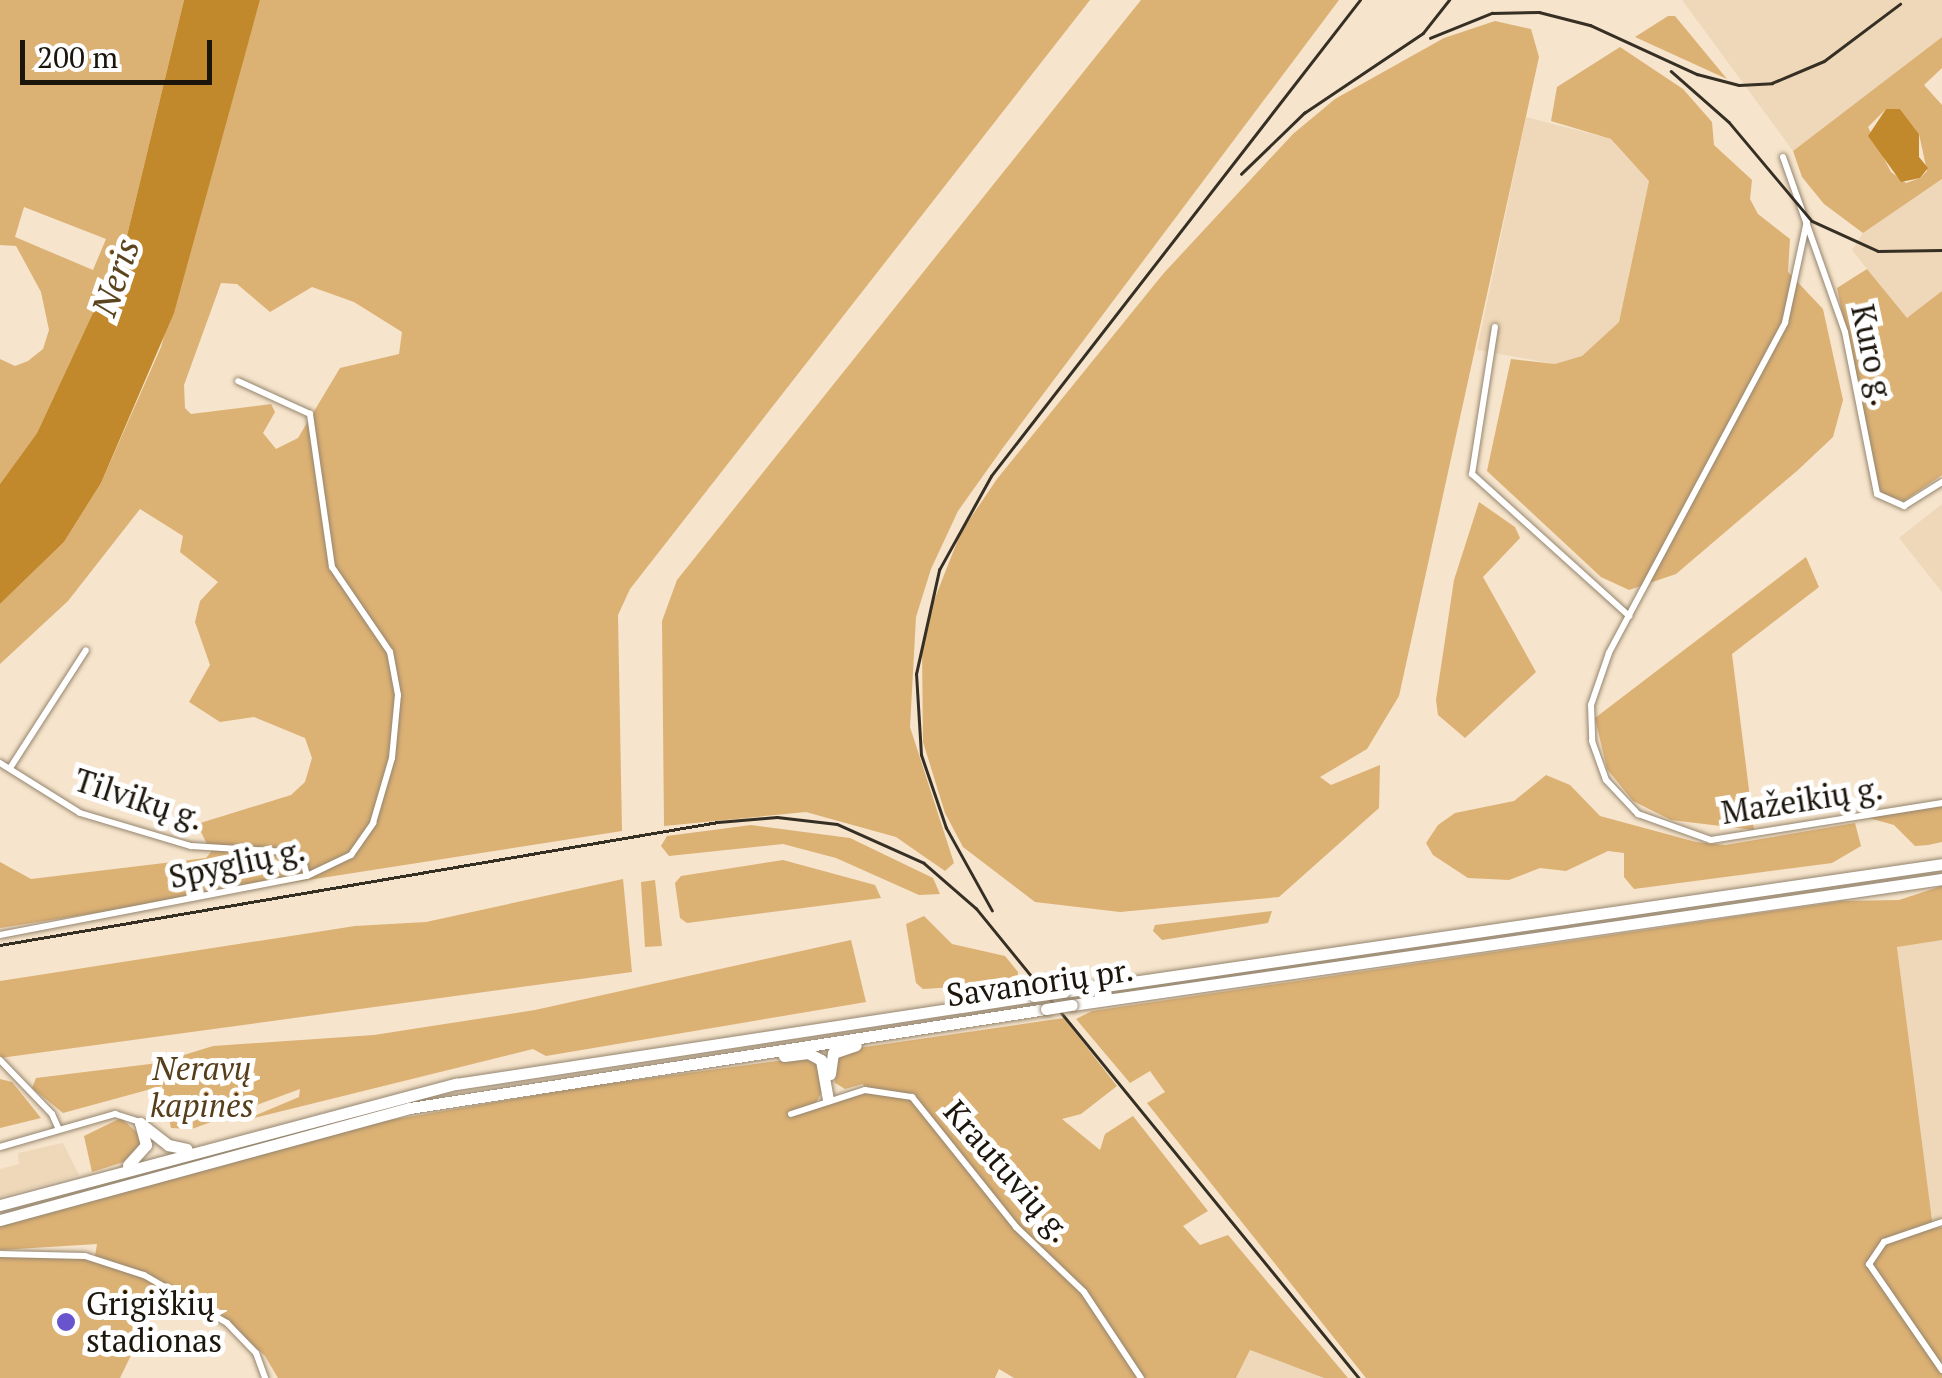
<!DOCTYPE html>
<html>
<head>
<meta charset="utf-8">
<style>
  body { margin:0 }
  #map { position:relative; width:1942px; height:1378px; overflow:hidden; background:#f6e4cc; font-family:"PT Serif",serif }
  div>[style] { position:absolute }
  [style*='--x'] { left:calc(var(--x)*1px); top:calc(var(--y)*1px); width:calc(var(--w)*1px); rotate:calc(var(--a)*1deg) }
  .built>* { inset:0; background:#eed8b9 }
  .green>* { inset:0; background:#dcb174 }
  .water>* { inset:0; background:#c1892b }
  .roads { filter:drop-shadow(0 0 2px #95856e) drop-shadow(0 0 2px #95856e) }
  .minor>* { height:6px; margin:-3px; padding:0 3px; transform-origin:3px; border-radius:3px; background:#fff }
  .trunk>* { height:11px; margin:-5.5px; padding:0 5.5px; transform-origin:5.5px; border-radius:5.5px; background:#fff }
  .rail>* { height:2.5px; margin:-1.25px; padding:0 1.25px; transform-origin:1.25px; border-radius:1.25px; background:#362f24 }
  .bridges { filter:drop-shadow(0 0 2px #95856e) drop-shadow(0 0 2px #95856e) }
  .trunk-bridge>* { height:11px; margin:-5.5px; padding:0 5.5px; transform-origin:5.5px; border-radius:5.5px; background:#fff }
  .dots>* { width:28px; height:28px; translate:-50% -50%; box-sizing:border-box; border:5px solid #fff; border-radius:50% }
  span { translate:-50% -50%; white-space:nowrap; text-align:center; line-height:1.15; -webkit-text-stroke:10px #fff; paint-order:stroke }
  .street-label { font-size:32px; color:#1b150c }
  .park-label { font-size:32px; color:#573e1a; font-style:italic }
  .poi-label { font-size:32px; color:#1b150c }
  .left { translate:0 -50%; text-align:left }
  .water-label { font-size:35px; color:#5c441f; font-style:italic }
  .scale { position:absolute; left:20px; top:40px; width:192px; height:45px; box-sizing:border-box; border:5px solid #1b150c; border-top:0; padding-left:12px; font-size:30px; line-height:35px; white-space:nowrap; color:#1b150c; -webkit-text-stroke:8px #fff; paint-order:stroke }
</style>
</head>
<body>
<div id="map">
  <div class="built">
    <div style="clip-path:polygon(1682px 0,1942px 0,1942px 37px,1793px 151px)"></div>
    <div style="clip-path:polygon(1526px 117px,1611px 139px,1649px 181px,1619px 322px,1582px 356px,1555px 364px,1477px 350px)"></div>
    <div style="clip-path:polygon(1942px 179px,1942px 291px,1907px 319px,1852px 250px,1863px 233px)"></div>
    <div style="clip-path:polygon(1942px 504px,1942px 592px,1899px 538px)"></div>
    <div style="clip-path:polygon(1942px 940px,1942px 1227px,1933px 1228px,1897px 946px)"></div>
    <div style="clip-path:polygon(63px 1143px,79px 1175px,0 1197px,0 1169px,19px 1164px,18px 1153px)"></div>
    <div style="clip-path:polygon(1250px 1350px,1324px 1378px,1236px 1378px)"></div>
  </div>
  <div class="green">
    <div style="clip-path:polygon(evenodd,0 0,184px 0,125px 244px,37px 433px,0 484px,0 359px,15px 366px,28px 361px,43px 349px,49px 330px,41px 292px,21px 255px,16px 246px,0 245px,0 0,24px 207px,106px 239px,93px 270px,15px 237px,24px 207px)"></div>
    <div style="clip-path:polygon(evenodd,260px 0,1090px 0,630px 589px,618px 615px,622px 831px,0 928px,0 862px,31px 879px,206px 858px,211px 852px,197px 824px,291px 795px,305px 782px,312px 758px,305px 738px,254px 717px,220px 722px,189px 702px,210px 665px,195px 622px,200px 601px,218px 582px,180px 552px,183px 536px,140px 509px,68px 601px,0 664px,0 604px,64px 542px,101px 483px,161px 347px,260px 0,221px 283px,237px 284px,270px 312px,312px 287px,354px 302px,402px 332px,399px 354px,340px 368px,298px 438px,276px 449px,263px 433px,275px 412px,271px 404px,191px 414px,185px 408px,184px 385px,221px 283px)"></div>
    <div style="clip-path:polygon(1141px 0,1339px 0,1005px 445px,958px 511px,931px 569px,916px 617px,910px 727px,954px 863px,945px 871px,896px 837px,806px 812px,664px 826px,662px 621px,677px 580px)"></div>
    <div style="clip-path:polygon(1668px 16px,1675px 16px,1727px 79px,1635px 37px)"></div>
    <div style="clip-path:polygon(1495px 21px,1531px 29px,1539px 57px,1399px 696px,1367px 749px,1320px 777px,1331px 785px,1380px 765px,1379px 808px,1279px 897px,1120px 912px,1035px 902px,963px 847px,945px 813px,923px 742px,922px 650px,931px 608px,961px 532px,997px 479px,1163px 274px,1293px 134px,1335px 99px,1444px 38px)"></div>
    <div style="clip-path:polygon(evenodd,1942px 37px,1942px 68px,1924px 85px,1942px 105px,1942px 179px,1863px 233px,1824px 204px,1802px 177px,1793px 151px,1942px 37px,1886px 109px,1900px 109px,1919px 134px,1927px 171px,1920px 178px,1906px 183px,1891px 172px,1868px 127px,1886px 109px)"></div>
    <div style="clip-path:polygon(1620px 47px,1683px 89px,1712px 122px,1714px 145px,1752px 180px,1750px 199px,1758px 214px,1790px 239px,1788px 272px,1823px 309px,1843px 400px,1833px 437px,1798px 470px,1676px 574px,1629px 590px,1601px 577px,1487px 471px,1511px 359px,1555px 364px,1582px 356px,1619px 322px,1649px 181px,1611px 139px,1551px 121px,1557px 87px)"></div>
    <div style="clip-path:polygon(1867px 269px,1907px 318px,1942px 291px,1942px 475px,1904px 501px,1883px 494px,1876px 483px,1837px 288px)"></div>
    <div style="clip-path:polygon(1479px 502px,1515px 527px,1520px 538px,1483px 577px,1536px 672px,1465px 738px,1438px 715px,1436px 700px,1454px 580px)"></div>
    <div style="clip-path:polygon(1806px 557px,1819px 587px,1732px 654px,1754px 830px,1671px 820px,1633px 801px,1607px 769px,1595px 718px)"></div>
    <div style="clip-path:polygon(1546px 775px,1570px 785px,1600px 816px,1696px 842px,1725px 845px,1855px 823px,1861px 846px,1832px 863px,1634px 889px,1624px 877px,1624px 853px,1608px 851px,1566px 871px,1540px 868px,1509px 880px,1468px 878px,1433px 855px,1426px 843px,1438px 825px,1455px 813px,1514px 801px)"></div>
    <div style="clip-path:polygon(1942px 806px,1942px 842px,1928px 845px,1915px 846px,1894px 825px,1869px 818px)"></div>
    <div style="clip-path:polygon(751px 825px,850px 838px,933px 878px,940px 894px,919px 895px,836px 858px,783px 844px,669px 856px,661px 846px,667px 836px)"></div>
    <div style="clip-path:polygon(783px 860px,875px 885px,881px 898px,687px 923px,680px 918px,675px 883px,681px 876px)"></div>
    <div style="clip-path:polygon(623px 879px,632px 972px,0 1058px,0 981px,355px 926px,426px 922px)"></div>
    <div style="clip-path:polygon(655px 880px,662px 946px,645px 947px,641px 882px)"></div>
    <div style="clip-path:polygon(1942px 886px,1942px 940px,1897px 947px,1933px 1228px,1942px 1227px,1942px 1378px,1366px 1378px,1147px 1103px,1165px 1092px,1150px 1071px,1130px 1083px,1076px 1019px,1092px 1011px,1842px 901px,1899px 900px)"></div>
    <div style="clip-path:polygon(1272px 911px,1268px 923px,1162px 940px,1153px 931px,1155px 925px)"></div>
    <div style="clip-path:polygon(924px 916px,952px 944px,1005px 956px,1018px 972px,1017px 983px,923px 989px,916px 983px,906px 924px)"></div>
    <div style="clip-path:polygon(851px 940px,866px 1002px,546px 1056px,533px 1049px,242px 1121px,299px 1097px,300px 1089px,192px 1129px,171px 1128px,162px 1086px,63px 1113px,32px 1088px,36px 1078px,158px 1063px,213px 1046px,374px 1035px,535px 1010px)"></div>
    <div style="clip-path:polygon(1064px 1018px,1117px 1086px,1081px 1114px,1062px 1119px,1100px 1150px,1105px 1134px,1133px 1116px,1208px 1211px,1183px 1226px,1200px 1245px,1228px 1235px,1348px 1378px,1324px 1378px,1250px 1350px,1236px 1378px,1014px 1378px,999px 1369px,995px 1378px,278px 1378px,265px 1356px,208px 1303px,171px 1289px,148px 1304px,148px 1320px,120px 1378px,0 1378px,0 1257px,95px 1256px,97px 1244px,0 1250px,0 1226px,384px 1121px,591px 1086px,807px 1057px,817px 1063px,822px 1092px,814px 1106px,866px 1092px,863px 1084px,845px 1089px,835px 1083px,833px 1060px,844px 1050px)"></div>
    <div style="clip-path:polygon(0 1079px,12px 1082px,41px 1118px,0 1128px)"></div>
    <div style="clip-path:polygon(121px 1118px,143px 1138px,130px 1160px,92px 1172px,84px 1136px)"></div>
  </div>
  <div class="water">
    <div style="clip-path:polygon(184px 0,260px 0,174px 313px,101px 483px,64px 542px,0 604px,0 484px,37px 433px,125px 244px)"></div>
    <div style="clip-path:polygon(1886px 109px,1900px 109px,1919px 134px,1919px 157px,1928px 168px,1920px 178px,1901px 182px,1868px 136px)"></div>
  </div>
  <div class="roads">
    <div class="minor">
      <div style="--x:1783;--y:157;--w:186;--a:70.5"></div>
      <div style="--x:1845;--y:332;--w:165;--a:78.8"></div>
      <div style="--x:1877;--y:494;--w:30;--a:24"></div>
      <div style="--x:1904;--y:506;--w:45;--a:-32.3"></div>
      <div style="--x:1807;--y:221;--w:104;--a:102.2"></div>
      <div style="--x:1785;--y:323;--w:374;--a:118.1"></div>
      <div style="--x:1609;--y:653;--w:55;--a:109.1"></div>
      <div style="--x:1591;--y:705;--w:36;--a:88"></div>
      <div style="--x:1592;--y:741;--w:41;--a:70.3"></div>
      <div style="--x:1606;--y:780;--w:47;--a:46.7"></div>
      <div style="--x:1638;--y:814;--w:77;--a:19.6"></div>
      <div style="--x:1711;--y:840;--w:234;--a:-9.1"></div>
      <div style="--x:1495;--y:327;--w:149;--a:98.9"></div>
      <div style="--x:1472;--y:474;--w:212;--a:42.1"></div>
      <div style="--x:0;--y:763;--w:94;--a:32"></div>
      <div style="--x:80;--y:813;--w:116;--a:16.6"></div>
      <div style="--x:191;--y:846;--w:96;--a:3.6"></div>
      <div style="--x:287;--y:852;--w:18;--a:27"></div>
      <div style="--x:303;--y:860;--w:16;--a:76"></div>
      <div style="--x:10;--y:768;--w:140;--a:-57.2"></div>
      <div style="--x:0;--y:935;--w:313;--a:-10.9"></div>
      <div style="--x:307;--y:876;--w:49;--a:-25.5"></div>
      <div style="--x:351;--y:855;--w:39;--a:-55"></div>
      <div style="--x:373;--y:823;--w:68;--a:-73.7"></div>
      <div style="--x:392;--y:758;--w:63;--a:-84.6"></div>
      <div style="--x:398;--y:695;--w:44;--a:-100.5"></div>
      <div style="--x:390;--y:652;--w:103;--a:-124.3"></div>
      <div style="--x:332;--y:567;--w:155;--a:-98.2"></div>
      <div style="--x:310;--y:414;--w:79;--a:-155.4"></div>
      <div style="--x:0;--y:1060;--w:75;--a:46.1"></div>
      <div style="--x:52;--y:1114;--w:17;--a:66"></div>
      <div style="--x:791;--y:1114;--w:78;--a:-18"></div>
      <div style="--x:865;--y:1090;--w:48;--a:8.5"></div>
      <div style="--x:912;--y:1097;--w:166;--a:51.3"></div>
      <div style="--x:1016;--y:1227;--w:94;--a:43.7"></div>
      <div style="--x:1084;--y:1292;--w:103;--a:56.5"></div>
      <div style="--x:0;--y:1147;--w:120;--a:-16"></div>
      <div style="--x:115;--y:1114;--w:25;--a:18"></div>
      <div style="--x:1942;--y:1222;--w:61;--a:161"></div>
      <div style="--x:1884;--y:1242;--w:27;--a:124"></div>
      <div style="--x:1869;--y:1264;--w:129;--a:55.4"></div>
      <div style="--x:0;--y:1254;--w:85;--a:1.3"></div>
      <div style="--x:85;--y:1256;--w:62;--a:17.9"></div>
      <div style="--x:144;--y:1275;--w:96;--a:30"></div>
      <div style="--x:227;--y:1323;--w:42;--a:46"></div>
      <div style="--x:256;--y:1353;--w:27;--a:70"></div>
    </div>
    <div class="trunk">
      <div style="--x:1064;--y:992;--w:887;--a:-8.29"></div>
      <div style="--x:1072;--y:1005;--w:879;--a:-8.24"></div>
      <div style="--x:784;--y:1056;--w:24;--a:-7"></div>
      <div style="--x:808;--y:1053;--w:15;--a:28"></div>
      <div style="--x:821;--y:1060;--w:39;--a:80"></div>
      <div style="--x:830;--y:1074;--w:21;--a:-82"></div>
      <div style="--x:833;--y:1053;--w:24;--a:-19"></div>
      <div style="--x:140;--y:1123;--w:36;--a:38"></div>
      <div style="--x:168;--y:1145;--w:19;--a:12"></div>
      <div style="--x:128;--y:1165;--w:27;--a:-48"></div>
      <div style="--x:146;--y:1145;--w:23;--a:-105"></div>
      <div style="--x:0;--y:1205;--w:472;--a:-14.9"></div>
      <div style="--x:456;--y:1084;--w:585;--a:-8.66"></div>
      <div style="--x:0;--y:1220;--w:425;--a:-15.3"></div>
      <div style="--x:410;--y:1108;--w:644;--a:-8.85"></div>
    </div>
  </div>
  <div class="rail">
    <div style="--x:1430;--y:38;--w:67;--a:-22"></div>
    <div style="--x:1492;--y:13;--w:47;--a:-1.2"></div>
    <div style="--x:1539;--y:12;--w:53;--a:14.3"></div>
    <div style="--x:1590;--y:25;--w:118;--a:24.6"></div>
    <div style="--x:1697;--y:74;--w:43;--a:14.7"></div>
    <div style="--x:1739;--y:85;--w:33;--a:-3"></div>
    <div style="--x:1772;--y:83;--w:56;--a:-22.9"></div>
    <div style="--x:1824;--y:61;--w:95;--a:-36.9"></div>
    <div style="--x:1671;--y:71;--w:77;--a:41.3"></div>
    <div style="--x:1729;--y:122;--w:129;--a:50"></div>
    <div style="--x:1812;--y:221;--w:72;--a:24.4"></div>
    <div style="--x:1878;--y:251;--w:64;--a:-0.9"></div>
    <div style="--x:1241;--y:174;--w:88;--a:-44.1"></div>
    <div style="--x:1304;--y:113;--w:143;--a:-33.9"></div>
    <div style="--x:1423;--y:33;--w:42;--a:-51.8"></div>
    <div style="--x:992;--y:911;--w:95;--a:-119"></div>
    <div style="--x:946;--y:828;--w:77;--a:-108.9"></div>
    <div style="--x:921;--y:755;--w:81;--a:-93.5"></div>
    <div style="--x:916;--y:674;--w:107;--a:-77.5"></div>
    <div style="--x:939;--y:570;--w:107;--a:-61"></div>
    <div style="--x:991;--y:476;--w:602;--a:-52.22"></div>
    <div style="--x:0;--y:945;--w:728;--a:-9.72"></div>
    <div style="--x:718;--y:822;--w:59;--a:-4.8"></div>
    <div style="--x:777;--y:817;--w:60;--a:6.7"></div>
    <div style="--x:837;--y:824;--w:95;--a:24.1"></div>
    <div style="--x:924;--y:863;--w:69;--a:40.9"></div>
    <div style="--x:976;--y:908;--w:606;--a:50.82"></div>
  </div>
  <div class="bridges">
    <div class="trunk-bridge">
      <div style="--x:1034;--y:996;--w:30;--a:-8"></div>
      <div style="--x:1046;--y:1009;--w:26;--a:-9"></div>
    </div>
  </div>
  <div class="dots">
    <div style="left:66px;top:1322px;background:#6855ce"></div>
  </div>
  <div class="street-label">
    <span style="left:1873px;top:355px;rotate:78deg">Kuro g.</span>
    <span style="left:139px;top:799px;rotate:18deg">Tilvikų g.</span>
    <span style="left:1802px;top:800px;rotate:-9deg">Mažeikių g.</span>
    <span style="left:237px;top:863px;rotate:-12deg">Spyglių g.</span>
    <span style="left:1040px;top:982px;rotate:-8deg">Savanorių pr.</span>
    <span style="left:1008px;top:1171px;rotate:49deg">Krautuvių g.</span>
  </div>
  <div class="park-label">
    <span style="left:202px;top:1087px">Neravų<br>kapinės</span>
  </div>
  <div class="poi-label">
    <span class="left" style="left:86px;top:1322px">Grigiškių<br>stadionas</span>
  </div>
  <div class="water-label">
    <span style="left:115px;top:277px;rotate:-71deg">Neris</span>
  </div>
  <div class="scale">200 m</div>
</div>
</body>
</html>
